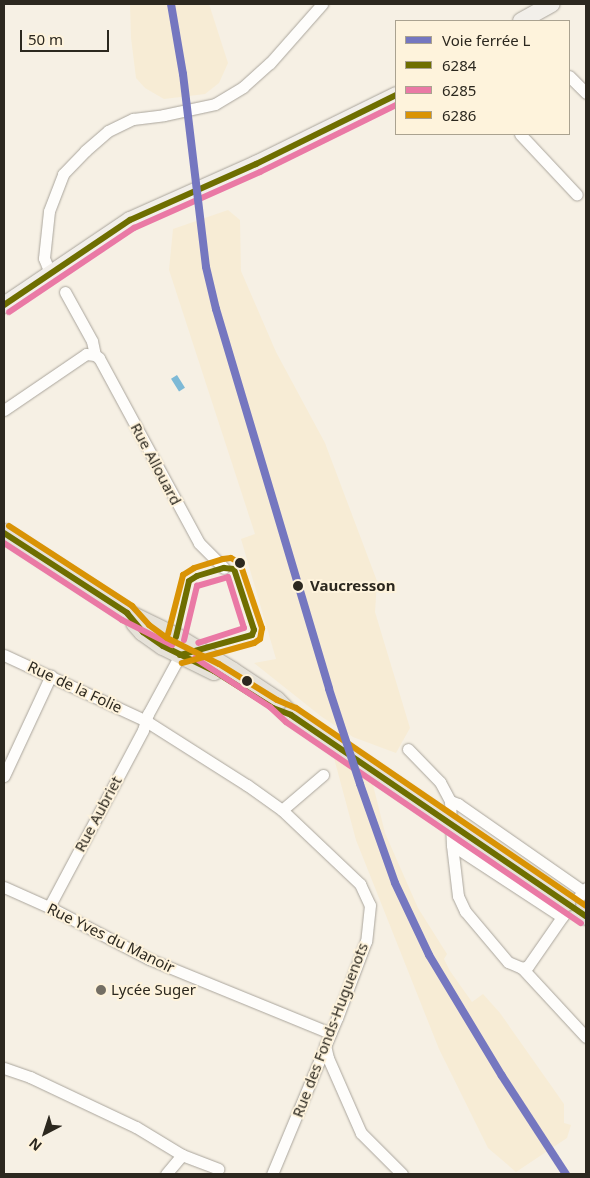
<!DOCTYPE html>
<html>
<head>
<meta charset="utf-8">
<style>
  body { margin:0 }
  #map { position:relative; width:590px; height:1178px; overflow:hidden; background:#f6f0e4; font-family:"Noto Sans",sans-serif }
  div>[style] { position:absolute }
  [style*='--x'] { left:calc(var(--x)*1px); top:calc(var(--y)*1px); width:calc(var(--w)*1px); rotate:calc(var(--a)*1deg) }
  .built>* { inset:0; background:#f7ecd5 }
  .water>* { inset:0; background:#7db9d6; transform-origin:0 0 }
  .roads { filter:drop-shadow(0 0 1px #aaa59c) drop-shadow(0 0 1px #aaa59c) }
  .street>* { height:11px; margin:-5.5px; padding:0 5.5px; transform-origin:5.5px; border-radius:5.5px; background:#fefdfb }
  .secondary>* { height:16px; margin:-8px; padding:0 8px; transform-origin:8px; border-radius:8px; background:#f2efea }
  .primary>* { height:18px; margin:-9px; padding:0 9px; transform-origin:9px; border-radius:9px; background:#e6e2d9 }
  .bridges { filter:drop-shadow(0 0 1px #a89f8d) drop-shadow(0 0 1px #a89f8d) }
  .primary-bridge>* { height:18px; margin:-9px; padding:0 9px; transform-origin:9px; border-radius:9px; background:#e6e2d9 }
  .bus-1>* { height:6px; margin:-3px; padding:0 3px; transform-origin:3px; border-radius:3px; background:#6e6e00 }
  .bus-2>* { height:6px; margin:-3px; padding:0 3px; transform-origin:3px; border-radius:3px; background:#ea79a5 }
  .bus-3>* { height:6px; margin:-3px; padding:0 3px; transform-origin:3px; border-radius:3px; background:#d99305 }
  .rail-1>* { height:8px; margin:-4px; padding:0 4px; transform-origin:4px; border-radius:4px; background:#7577c0 }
  .dots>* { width:14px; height:14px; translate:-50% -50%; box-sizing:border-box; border:2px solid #fef3dc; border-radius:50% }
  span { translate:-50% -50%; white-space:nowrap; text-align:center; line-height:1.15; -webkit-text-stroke:4px #fef3dc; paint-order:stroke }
  .street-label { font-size:15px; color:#2c281f }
  .stop-label { font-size:15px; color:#2c281f; font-weight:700 }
  .left { translate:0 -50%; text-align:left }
  .poi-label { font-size:15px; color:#2c281f }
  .frame { position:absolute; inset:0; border:5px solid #2c281f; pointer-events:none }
  .legend { position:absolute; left:395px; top:20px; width:175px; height:115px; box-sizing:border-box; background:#fef3dc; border:1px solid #aaa290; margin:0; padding:6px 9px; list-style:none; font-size:15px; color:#2c281f }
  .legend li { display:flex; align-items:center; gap:10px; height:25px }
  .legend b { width:25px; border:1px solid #aaa290 }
  .north { position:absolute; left:20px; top:1108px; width:50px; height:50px; -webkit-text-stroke:4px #fef3dc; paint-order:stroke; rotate:220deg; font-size:14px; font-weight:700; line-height:20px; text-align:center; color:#2c281f }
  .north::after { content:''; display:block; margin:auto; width:18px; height:22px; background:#2c281f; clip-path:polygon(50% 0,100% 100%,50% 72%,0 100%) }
  .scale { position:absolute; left:20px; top:30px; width:89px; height:22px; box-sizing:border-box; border:2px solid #2c281f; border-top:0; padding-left:6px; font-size:15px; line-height:18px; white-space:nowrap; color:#2c281f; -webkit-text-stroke:4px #fef3dc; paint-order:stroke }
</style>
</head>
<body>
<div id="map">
  <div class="built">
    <div style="clip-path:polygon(130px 4px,209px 4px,228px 63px,219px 83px,205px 94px,164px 99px,145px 88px,136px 78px,131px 38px)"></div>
    <div style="clip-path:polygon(228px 210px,240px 220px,241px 271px,276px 352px,325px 443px,377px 581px,375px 612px,410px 728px,396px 753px,353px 737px,322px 717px,254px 663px,276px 659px,241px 539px,255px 534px,169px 270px,173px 229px)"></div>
    <div style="clip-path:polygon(334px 758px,373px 785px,385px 833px,418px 908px,447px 954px,444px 959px,450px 971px,472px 1002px,483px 994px,500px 1013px,564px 1104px,564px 1123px,571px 1125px,567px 1138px,516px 1172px,488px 1148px,439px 1049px,356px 840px)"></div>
  </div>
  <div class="water">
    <div style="left:177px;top:375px;width:15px;height:7px;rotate:58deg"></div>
  </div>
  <div class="roads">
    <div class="street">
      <div style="--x:569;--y:76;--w:24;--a:45"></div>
      <div style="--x:520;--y:134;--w:83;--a:46.9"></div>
      <div style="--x:50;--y:273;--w:16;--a:-112"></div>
      <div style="--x:44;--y:258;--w:47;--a:-83.9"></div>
      <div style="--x:49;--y:211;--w:40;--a:-69"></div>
      <div style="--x:63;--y:174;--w:32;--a:-46"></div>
      <div style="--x:85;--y:151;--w:30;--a:-41"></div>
      <div style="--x:108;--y:131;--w:28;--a:-26"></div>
      <div style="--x:133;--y:119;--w:31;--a:-7"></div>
      <div style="--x:164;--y:115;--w:52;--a:-12.2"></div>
      <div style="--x:215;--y:104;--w:33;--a:-31"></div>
      <div style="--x:243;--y:87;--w:36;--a:-42"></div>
      <div style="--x:270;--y:63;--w:79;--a:-48.6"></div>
      <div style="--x:65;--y:292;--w:56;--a:61.1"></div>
      <div style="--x:92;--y:341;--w:14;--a:78"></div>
      <div style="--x:95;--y:355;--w:5;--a:37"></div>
      <div style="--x:99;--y:358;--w:210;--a:61.6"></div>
      <div style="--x:199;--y:543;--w:35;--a:45"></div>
      <div style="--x:4;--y:410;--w:99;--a:-34.3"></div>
      <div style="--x:86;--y:354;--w:9;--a:6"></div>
      <div style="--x:4;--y:655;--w:157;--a:24.9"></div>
      <div style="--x:146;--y:721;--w:120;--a:32.4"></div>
      <div style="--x:247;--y:785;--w:43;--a:35.5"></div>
      <div style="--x:282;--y:810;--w:108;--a:43.5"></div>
      <div style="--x:360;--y:884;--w:23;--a:65"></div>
      <div style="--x:370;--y:905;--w:36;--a:96"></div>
      <div style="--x:366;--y:941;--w:82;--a:110.6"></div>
      <div style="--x:337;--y:1018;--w:169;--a:112.6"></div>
      <div style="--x:408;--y:749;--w:46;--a:45.9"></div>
      <div style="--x:440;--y:782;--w:21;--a:62"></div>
      <div style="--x:450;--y:801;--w:44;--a:87.4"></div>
      <div style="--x:452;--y:845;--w:51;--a:83.3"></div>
      <div style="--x:458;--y:896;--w:17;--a:65"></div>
      <div style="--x:465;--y:911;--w:67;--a:49.9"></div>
      <div style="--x:508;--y:962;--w:15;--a:23"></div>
      <div style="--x:522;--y:968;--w:6;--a:-18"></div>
      <div style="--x:528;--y:966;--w:60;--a:-55.2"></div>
      <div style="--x:562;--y:917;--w:38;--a:-50"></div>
      <div style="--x:4;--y:776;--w:111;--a:-65"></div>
      <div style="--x:450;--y:801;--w:9;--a:21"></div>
      <div style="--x:458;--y:804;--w:154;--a:34.9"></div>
      <div style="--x:282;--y:810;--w:54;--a:-40.5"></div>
      <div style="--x:452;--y:845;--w:131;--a:33.2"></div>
      <div style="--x:4;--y:887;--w:49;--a:24"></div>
      <div style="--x:49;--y:907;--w:113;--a:27.5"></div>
      <div style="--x:149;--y:959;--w:196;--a:22.2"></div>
      <div style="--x:49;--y:907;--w:200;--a:-62"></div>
      <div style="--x:143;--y:730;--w:17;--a:-73"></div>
      <div style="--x:148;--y:714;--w:67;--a:-61.5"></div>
      <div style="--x:522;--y:968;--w:94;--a:47.2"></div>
      <div style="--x:325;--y:1045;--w:13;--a:77"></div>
      <div style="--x:328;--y:1058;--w:82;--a:66.3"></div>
      <div style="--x:361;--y:1133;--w:58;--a:45"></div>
      <div style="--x:4;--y:1068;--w:28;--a:19"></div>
      <div style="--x:30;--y:1077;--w:117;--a:25.3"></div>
      <div style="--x:136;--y:1127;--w:54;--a:31.3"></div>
      <div style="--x:182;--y:1155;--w:39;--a:21"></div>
      <div style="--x:166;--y:1174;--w:25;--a:-50"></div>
    </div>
    <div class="secondary">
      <div style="--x:521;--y:21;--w:35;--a:-29"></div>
      <div style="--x:4;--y:305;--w:152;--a:-34"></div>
      <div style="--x:130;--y:220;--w:138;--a:-24"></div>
      <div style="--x:256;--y:164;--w:156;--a:-26.2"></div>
    </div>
    <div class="primary">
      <div style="--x:4;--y:533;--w:147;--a:33"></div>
      <div style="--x:127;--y:613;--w:55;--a:26.1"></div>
      <div style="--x:176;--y:637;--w:66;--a:31.3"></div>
      <div style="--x:232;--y:671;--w:53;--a:33.4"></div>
      <div style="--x:276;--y:700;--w:21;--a:45"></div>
      <div style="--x:135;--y:623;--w:12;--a:48"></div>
      <div style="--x:143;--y:632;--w:24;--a:35"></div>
      <div style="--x:163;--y:646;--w:57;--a:26.1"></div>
      <div style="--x:566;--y:902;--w:24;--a:35"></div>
    </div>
  </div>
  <div class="bridges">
    <div class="primary-bridge">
      <div style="--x:291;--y:715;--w:333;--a:34.2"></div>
    </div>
  </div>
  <div class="bus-1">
    <div style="--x:4;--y:305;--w:152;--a:-34"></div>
    <div style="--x:130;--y:220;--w:138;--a:-24"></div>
    <div style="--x:256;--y:164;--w:156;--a:-26.2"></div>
    <div style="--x:4;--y:533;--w:147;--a:33"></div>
    <div style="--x:127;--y:613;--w:25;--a:50"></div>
    <div style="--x:143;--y:632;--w:24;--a:35"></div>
    <div style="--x:163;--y:646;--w:57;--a:26.1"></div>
    <div style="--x:214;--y:671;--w:70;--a:32.1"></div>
    <div style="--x:273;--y:708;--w:19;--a:21"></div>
    <div style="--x:291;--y:715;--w:357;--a:34.3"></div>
    <div style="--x:176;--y:637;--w:57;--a:-76.9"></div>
    <div style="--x:189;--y:581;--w:9;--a:-32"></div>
    <div style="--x:197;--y:576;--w:28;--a:-17"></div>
    <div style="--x:224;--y:568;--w:10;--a:6"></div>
    <div style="--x:234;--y:569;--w:64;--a:71.8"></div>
    <div style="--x:254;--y:630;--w:5;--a:112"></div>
    <div style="--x:252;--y:635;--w:75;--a:164.5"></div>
  </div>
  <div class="bus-2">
    <div style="--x:9;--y:312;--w:151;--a:-33.9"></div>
    <div style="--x:134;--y:228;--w:138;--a:-24"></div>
    <div style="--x:260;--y:172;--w:152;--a:-26.2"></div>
    <div style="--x:4;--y:543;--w:141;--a:33.1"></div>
    <div style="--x:122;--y:620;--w:56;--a:26.6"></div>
    <div style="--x:184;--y:640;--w:56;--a:-76.5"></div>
    <div style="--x:197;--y:586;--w:32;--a:-16"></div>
    <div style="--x:228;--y:577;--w:53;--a:72.6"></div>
    <div style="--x:244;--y:628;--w:48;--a:161.9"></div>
    <div style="--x:195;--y:658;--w:90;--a:33.2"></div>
    <div style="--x:270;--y:707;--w:22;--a:43"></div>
    <div style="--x:286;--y:722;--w:357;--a:34.3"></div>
  </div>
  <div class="bus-3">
    <div style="--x:9;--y:526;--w:147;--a:33"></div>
    <div style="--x:132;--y:606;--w:25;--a:48"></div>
    <div style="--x:149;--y:625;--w:22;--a:36"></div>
    <div style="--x:167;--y:638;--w:58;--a:26.6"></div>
    <div style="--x:219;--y:664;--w:68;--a:31.8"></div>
    <div style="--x:277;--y:700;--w:21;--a:23"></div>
    <div style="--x:296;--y:708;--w:351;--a:34.3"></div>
    <div style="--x:168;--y:634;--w:61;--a:-75.7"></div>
    <div style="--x:183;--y:575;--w:13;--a:-32"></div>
    <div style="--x:194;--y:568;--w:30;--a:-17"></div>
    <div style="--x:223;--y:559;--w:8;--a:-7"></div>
    <div style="--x:231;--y:558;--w:10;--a:29"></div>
    <div style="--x:240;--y:563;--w:69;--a:71.3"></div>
    <div style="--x:262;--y:628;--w:11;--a:100"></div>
    <div style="--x:260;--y:639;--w:7;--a:146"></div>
    <div style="--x:254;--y:643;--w:75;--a:164.5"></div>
  </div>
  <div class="rail-1">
    <div style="--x:171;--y:4;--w:71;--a:80.3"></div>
    <div style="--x:183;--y:74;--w:194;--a:83.2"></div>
    <div style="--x:206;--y:267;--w:43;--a:76.6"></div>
    <div style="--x:216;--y:309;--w:396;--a:73.4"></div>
    <div style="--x:329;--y:689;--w:100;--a:71.9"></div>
    <div style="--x:360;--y:784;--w:105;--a:70.5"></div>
    <div style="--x:395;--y:883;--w:80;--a:64.7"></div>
    <div style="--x:429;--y:955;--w:141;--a:58.9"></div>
    <div style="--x:502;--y:1076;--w:117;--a:56.9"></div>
  </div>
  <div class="dots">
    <div style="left:240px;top:563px;background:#2c281f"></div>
    <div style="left:298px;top:586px;background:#2c281f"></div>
    <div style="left:247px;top:681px;background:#2c281f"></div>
    <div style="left:101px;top:990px;background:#736e64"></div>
  </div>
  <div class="street-label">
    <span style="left:156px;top:464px;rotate:62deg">Rue Allouard</span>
    <span style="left:75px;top:687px;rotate:25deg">Rue de la Folie</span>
    <span style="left:98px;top:814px;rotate:-62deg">Rue Aubriet</span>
    <span style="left:111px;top:938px;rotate:26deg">Rue Yves du Manoir</span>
    <span style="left:330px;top:1030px;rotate:-69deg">Rue des Fonds-Huguenots</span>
  </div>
  <div class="stop-label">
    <span class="left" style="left:310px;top:586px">Vaucresson</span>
  </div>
  <div class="poi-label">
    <span class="left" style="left:111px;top:990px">Lycée Suger</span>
  </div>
  <div class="frame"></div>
  <ul class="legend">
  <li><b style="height:6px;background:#7577c0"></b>Voie ferrée L</li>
  <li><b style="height:6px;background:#6e6e00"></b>6284</li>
  <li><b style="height:6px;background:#ea79a5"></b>6285</li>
  <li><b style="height:6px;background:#d99305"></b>6286</li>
  </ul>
  <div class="north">N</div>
  <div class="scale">50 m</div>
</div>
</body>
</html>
